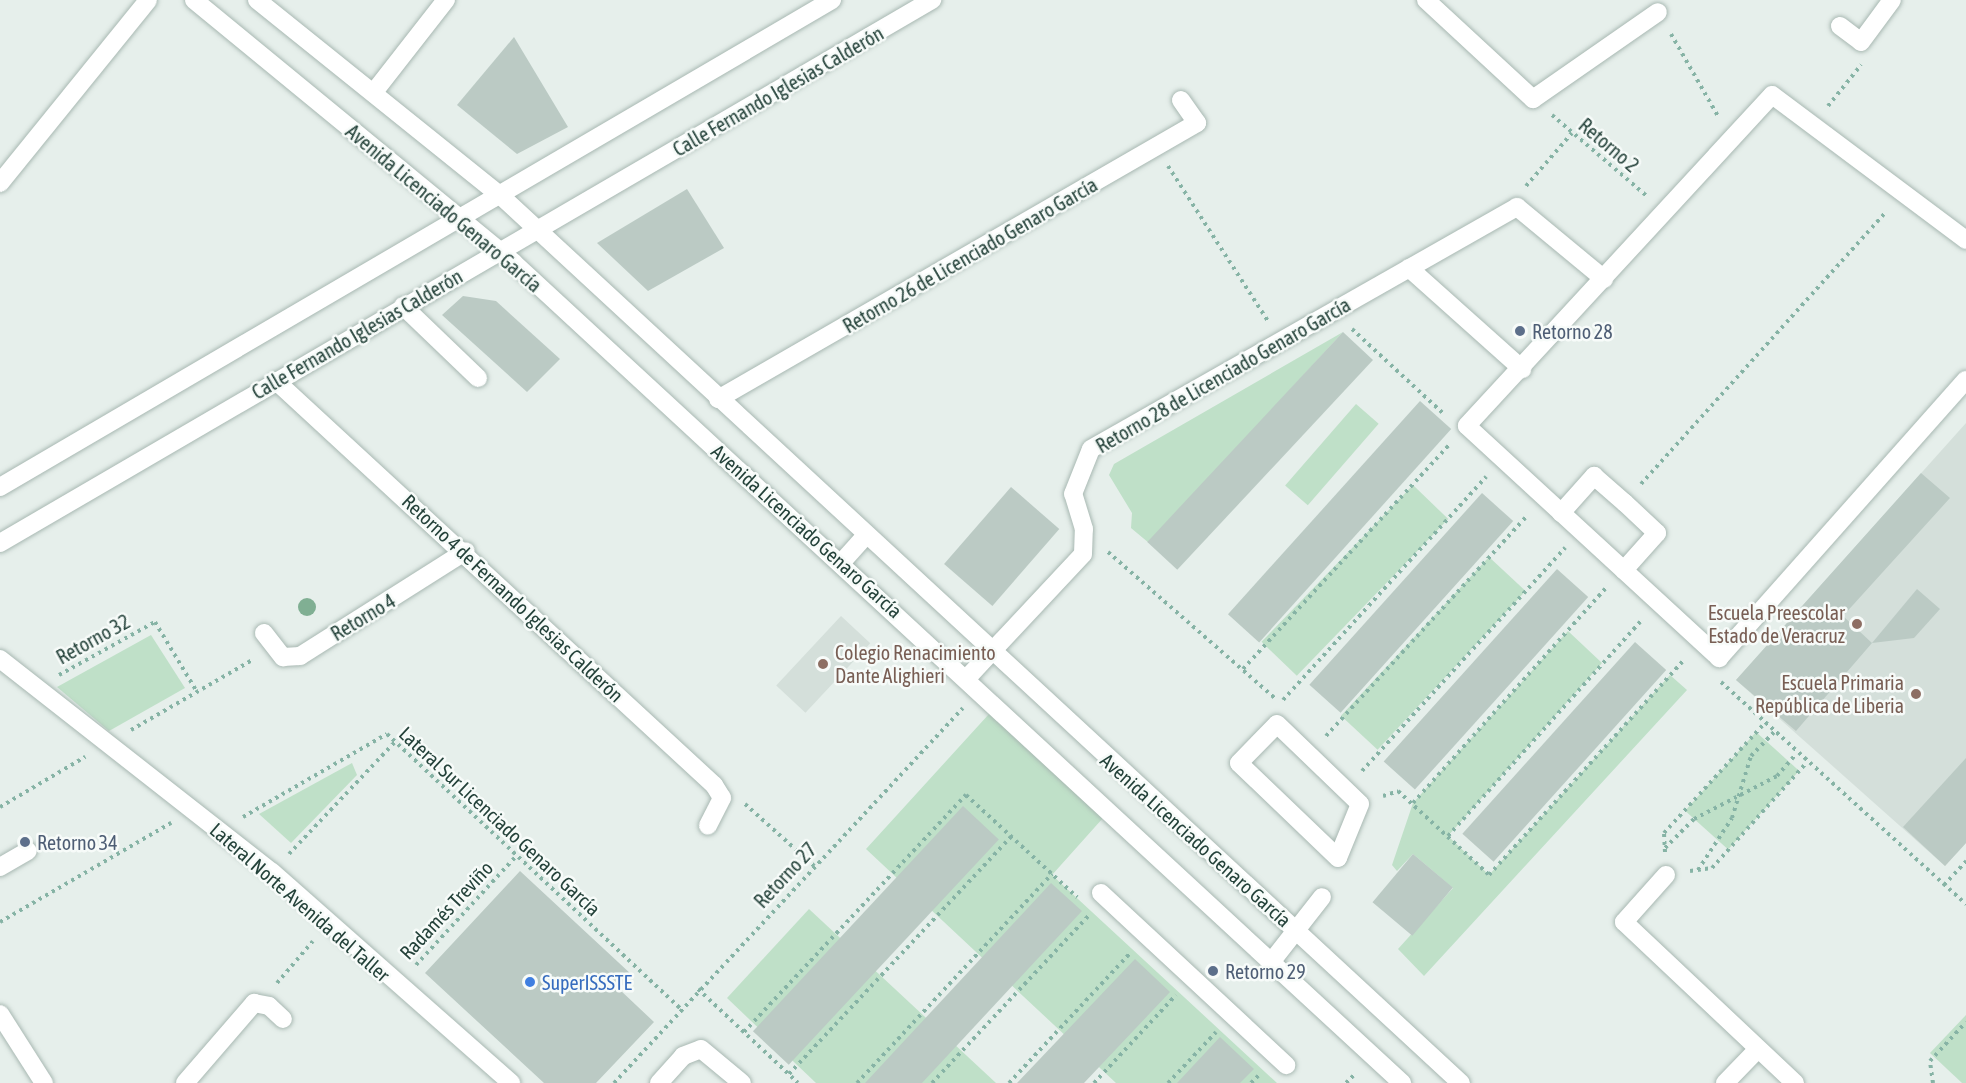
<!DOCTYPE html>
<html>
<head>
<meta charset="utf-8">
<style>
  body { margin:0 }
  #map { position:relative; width:1966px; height:1083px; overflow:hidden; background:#e6efeb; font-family:"Asap Condensed",sans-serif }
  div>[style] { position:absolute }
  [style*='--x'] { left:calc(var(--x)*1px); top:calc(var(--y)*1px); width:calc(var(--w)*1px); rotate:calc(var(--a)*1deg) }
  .built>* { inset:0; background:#d4dfda; transform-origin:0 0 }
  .green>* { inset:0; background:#bfe0c8; transform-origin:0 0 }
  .building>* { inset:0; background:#bbcac4; transform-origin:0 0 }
  .path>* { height:4px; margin-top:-2px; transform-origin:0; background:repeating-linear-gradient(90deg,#86b3a5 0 3px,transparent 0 7.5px) }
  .roads { filter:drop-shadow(0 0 2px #a8b8b2) drop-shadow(0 0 2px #a8b8b2) }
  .minor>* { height:18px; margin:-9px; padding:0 9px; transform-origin:9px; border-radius:9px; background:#fff }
  .trees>* { width:18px; height:18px; margin:-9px; border-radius:50%; background:#80af93 }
  .dots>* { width:16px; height:16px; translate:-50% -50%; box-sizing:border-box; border:3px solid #f7fbf9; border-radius:50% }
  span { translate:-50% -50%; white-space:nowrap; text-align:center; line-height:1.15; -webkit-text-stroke:5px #f7fbf9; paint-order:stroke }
  .street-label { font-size:20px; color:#24423a }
  .service-label { font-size:20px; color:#4e5e75 }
  .left { translate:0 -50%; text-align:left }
  .education-label { font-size:20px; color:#785e54 }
  .right { translate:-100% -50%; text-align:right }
  .shop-label { font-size:20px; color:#366cbe }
</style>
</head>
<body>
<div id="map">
  <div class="built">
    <div style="clip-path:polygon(1966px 423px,1966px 843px,1945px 866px,1736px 680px)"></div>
    <div style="left:841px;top:616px;width:40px;height:95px;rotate:43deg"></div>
  </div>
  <div class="green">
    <div style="clip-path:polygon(1343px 332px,1149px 543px,1131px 528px,1132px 513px,1109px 475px,1114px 464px)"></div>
    <div style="left:1356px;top:404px;width:30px;height:108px;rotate:41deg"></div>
    <div style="left:1413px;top:485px;width:49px;height:218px;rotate:44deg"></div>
    <div style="left:1489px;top:557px;width:50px;height:217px;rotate:43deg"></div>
    <div style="clip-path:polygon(1568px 631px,1602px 663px,1448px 836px,1489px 875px,1670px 675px,1687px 690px,1424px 976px,1398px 949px,1453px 888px,1413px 854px,1397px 871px,1392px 865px,1413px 803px)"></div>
    <div style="clip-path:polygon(151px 635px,185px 688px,109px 731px,57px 687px)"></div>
    <div style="clip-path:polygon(989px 714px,1103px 818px,1052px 875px,1277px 1083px,1116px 1083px,866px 849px)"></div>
    <div style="left:1756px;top:732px;width:58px;height:106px;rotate:42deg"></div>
    <div style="clip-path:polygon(352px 763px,357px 775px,291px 843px,259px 814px)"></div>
    <div style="clip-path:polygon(809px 909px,996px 1083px,816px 1083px,727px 998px)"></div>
    <div style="clip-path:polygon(1966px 1015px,1966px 1083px,1962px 1083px,1930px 1053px)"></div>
  </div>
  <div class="building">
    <div style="clip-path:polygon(514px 37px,568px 127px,517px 154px,457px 105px)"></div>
    <div style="clip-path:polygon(687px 189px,724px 248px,648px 291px,597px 243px)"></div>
    <div style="clip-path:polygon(463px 296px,496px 301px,560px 359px,527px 392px,442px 315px)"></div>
    <div style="left:1343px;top:332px;width:41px;height:287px;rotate:43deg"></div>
    <div style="left:1420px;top:401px;width:42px;height:287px;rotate:42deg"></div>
    <div style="clip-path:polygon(1921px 473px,1950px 498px,1843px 616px,1872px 643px,1796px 731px,1736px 680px)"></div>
    <div style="left:1011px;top:487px;width:64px;height:102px;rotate:41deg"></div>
    <div style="left:1482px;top:493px;width:42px;height:258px;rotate:42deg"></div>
    <div style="left:1557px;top:569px;width:42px;height:259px;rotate:42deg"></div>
    <div style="clip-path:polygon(1917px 589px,1940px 609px,1914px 638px,1872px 643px)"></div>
    <div style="left:1635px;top:642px;width:42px;height:258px;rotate:42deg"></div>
    <div style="clip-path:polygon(1966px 758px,1966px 843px,1945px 866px,1903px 827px)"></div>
    <div style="left:963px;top:806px;width:49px;height:308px;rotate:43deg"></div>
    <div style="left:1413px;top:854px;width:52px;height:63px;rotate:40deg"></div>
    <div style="clip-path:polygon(520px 871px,632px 975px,619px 989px,654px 1022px,596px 1083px,544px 1083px,425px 973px)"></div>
    <div style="clip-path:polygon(1051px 883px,1082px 911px,922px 1083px,865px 1083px)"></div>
    <div style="clip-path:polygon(1135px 959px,1170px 992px,1084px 1083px,1017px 1083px)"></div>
    <div style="clip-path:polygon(1220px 1037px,1254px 1069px,1240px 1083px,1177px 1083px)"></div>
  </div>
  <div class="path">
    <div style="--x:1671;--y:34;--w:95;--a:60.2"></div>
    <div style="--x:1828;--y:106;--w:53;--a:-51.2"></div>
    <div style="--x:1552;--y:115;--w:125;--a:40.5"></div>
    <div style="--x:1168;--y:166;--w:184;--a:57.2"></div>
    <div style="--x:1526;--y:186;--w:70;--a:-49"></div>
    <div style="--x:1352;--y:329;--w:127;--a:42.8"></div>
    <div style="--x:1641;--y:484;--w:367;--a:-48"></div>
    <div style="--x:1108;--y:552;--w:223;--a:41.2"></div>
    <div style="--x:1243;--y:669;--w:306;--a:-47.4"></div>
    <div style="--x:59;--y:675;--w:110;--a:-28.9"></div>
    <div style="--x:155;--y:622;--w:82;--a:59"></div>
    <div style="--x:1721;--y:682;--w:331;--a:42.2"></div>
    <div style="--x:1283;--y:700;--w:302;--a:-47.7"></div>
    <div style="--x:131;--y:730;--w:142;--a:-30"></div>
    <div style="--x:1326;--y:736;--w:298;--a:-47.6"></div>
    <div style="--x:1362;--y:771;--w:302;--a:-47.7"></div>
    <div style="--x:1383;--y:796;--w:16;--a:-18"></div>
    <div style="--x:1398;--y:791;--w:124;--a:42.7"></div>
    <div style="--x:1489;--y:875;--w:290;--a:-47.8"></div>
    <div style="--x:1413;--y:803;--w:290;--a:-48.1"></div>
    <div style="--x:745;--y:804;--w:93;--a:41.9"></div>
    <div style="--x:0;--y:807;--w:99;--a:-30.5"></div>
    <div style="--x:243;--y:817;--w:166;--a:-30"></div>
    <div style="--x:387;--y:734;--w:404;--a:43.1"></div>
    <div style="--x:1448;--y:836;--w:290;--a:-48.1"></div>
    <div style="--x:1665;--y:848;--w:41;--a:-45"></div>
    <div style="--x:1694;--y:819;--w:93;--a:-27.4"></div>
    <div style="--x:1777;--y:776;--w:30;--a:-49"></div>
    <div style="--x:1665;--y:852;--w:19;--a:-93"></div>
    <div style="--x:1664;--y:833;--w:148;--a:-47.5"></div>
    <div style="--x:289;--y:854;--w:154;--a:-46.6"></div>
    <div style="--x:1698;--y:870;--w:62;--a:-56.8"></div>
    <div style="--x:1732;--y:818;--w:65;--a:-73"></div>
    <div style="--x:1751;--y:756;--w:33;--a:-46"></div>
    <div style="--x:1690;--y:871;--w:22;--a:-8"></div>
    <div style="--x:1712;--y:868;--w:142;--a:-48.1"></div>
    <div style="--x:1944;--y:885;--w:33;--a:-47"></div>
    <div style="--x:0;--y:922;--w:198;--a:-30.1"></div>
    <div style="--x:416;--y:965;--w:149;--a:-47.4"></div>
    <div style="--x:277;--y:983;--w:55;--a:-49.4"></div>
    <div style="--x:698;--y:989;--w:137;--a:43.2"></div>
    <div style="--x:744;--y:1032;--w:325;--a:-46.9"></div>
    <div style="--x:966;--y:795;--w:151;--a:42.6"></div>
    <div style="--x:789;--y:1074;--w:325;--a:-46.9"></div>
    <div style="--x:614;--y:1083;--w:512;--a:-47.06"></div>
    <div style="--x:857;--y:1083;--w:286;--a:-47"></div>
    <div style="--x:932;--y:1083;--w:231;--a:-46.9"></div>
    <div style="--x:1009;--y:1083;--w:179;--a:-47"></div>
    <div style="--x:1094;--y:1083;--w:120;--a:-47"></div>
    <div style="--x:1168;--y:1083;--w:70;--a:-46.7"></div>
    <div style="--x:1251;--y:1083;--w:14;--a:-45"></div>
    <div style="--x:1346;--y:1083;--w:14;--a:-45"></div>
    <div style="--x:1933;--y:1083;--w:22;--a:-98"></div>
    <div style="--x:1930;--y:1061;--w:53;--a:-47.3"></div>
  </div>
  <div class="roads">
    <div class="minor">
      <div style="--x:194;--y:0;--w:414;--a:39.4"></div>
      <div style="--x:514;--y:263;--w:1209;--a:42.72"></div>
      <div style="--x:257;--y:0;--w:313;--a:38.8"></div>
      <div style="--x:501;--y:196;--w:1307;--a:42.74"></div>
      <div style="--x:1426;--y:0;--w:146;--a:42.8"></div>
      <div style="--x:1533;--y:99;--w:152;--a:-34.8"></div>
      <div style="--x:1840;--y:26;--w:26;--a:37"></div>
      <div style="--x:1861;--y:42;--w:52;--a:-53.6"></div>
      <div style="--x:374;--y:92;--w:117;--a:-52"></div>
      <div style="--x:0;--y:183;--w:235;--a:-51"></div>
      <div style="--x:1966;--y:240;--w:242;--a:-143.2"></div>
      <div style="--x:1772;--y:95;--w:450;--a:132.7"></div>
      <div style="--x:1467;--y:426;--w:343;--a:42.6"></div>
      <div style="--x:1719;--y:658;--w:372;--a:-48.4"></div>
      <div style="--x:1409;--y:268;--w:152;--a:41.8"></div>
      <div style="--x:403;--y:306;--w:104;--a:43.8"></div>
      <div style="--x:276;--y:381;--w:596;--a:42.69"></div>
      <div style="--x:714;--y:785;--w:15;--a:58"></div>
      <div style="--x:722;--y:798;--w:31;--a:117"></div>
      <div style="--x:718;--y:399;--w:553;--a:-29.95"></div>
      <div style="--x:1197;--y:123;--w:28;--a:-125"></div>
      <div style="--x:0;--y:487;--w:964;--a:-30.34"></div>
      <div style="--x:1561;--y:513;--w:50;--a:-48.3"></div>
      <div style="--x:1594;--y:476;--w:41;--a:41.1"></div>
      <div style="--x:1625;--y:503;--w:44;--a:43.2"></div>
      <div style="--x:1657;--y:533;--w:50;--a:131.7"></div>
      <div style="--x:0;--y:543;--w:1079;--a:-30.23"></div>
      <div style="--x:841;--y:563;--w:36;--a:-48"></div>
      <div style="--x:264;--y:633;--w:31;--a:52"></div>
      <div style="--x:283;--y:657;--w:17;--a:-3"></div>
      <div style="--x:300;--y:656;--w:196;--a:-32.3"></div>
      <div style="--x:0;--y:659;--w:345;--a:38.1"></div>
      <div style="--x:272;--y:872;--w:319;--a:41.4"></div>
      <div style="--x:968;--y:677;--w:168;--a:-46.9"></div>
      <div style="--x:1083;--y:554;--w:25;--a:-88"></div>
      <div style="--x:1084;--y:529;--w:37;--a:-107"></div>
      <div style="--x:1073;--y:494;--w:48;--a:-68.2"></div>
      <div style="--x:1091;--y:449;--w:490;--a:-29.6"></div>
      <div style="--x:1517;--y:207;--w:113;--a:39.6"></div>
      <div style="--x:1277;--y:724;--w:115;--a:43.9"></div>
      <div style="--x:1360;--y:804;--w:58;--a:112.2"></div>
      <div style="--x:1338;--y:858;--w:137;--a:-136.2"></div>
      <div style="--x:1239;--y:763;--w:54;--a:-45.7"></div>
      <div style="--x:0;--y:867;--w:32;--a:-30"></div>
      <div style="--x:1666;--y:875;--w:63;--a:131.8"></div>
      <div style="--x:1624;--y:922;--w:235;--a:43.3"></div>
      <div style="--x:1101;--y:893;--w:253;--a:42.9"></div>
      <div style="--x:1272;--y:961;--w:81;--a:-52"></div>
      <div style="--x:0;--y:1014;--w:82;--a:57.5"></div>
      <div style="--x:185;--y:1083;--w:106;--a:-49.2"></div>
      <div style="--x:254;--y:1003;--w:15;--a:11"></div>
      <div style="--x:269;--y:1006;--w:19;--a:43"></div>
      <div style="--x:659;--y:1083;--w:36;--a:-48"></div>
      <div style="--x:683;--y:1056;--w:19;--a:-21"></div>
      <div style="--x:701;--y:1049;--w:53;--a:39.7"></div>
      <div style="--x:1725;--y:1083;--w:47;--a:-45.9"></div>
    </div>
  </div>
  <div class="trees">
    <div style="left:307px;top:607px"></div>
  </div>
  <div class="dots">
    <div style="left:1520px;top:331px;background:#5c6f8a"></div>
    <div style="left:1857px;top:624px;background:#8d6e63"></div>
    <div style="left:823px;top:664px;background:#8d6e63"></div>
    <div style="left:1916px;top:694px;background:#8d6e63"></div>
    <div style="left:25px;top:842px;background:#5c6f8a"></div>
    <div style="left:1213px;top:971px;background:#5c6f8a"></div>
    <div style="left:530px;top:982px;background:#3f7fe0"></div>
  </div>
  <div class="street-label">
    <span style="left:778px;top:91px;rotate:-30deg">Calle Fernando Iglesias Calderón</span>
    <span style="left:1609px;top:145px;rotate:40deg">Retorno 2</span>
    <span style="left:444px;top:208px;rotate:40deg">Avenida Licenciado Genaro García</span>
    <span style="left:970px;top:255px;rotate:-30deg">Retorno 26 de Licenciado Genaro García</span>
    <span style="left:357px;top:334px;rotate:-30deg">Calle Fernando Iglesias Calderón</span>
    <span style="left:1223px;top:375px;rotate:-30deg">Retorno 28 de Licenciado Genaro García</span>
    <span style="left:807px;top:531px;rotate:42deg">Avenida Licenciado Genaro García</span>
    <span style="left:513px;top:598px;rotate:43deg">Retorno 4 de Fernando Iglesias Calderón</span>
    <span style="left:363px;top:617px;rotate:-31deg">Retorno 4</span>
    <span style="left:93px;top:639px;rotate:-29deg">Retorno 32</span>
    <span style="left:500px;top:821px;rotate:43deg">Lateral Sur Licenciado Genaro García</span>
    <span style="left:1196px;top:840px;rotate:42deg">Avenida Licenciado Genaro García</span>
    <span style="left:785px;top:875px;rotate:-47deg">Retorno 27</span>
    <span style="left:300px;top:902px;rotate:41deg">Lateral Norte Avenida del Taller</span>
    <span style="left:446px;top:910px;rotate:-47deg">Radamés Treviño</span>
  </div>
  <div class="service-label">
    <span class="left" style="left:1532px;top:331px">Retorno 28</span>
    <span class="left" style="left:37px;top:842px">Retorno 34</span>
    <span class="left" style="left:1225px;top:971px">Retorno 29</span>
  </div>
  <div class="education-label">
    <span class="right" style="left:1845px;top:624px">Escuela Preescolar<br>Estado de Veracruz</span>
    <span class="left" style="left:835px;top:664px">Colegio Renacimiento<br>Dante Alighieri</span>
    <span class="right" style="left:1904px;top:694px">Escuela Primaria<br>República de Liberia</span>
  </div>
  <div class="shop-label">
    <span class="left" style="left:542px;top:982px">SuperISSSTE</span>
  </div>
</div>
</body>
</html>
